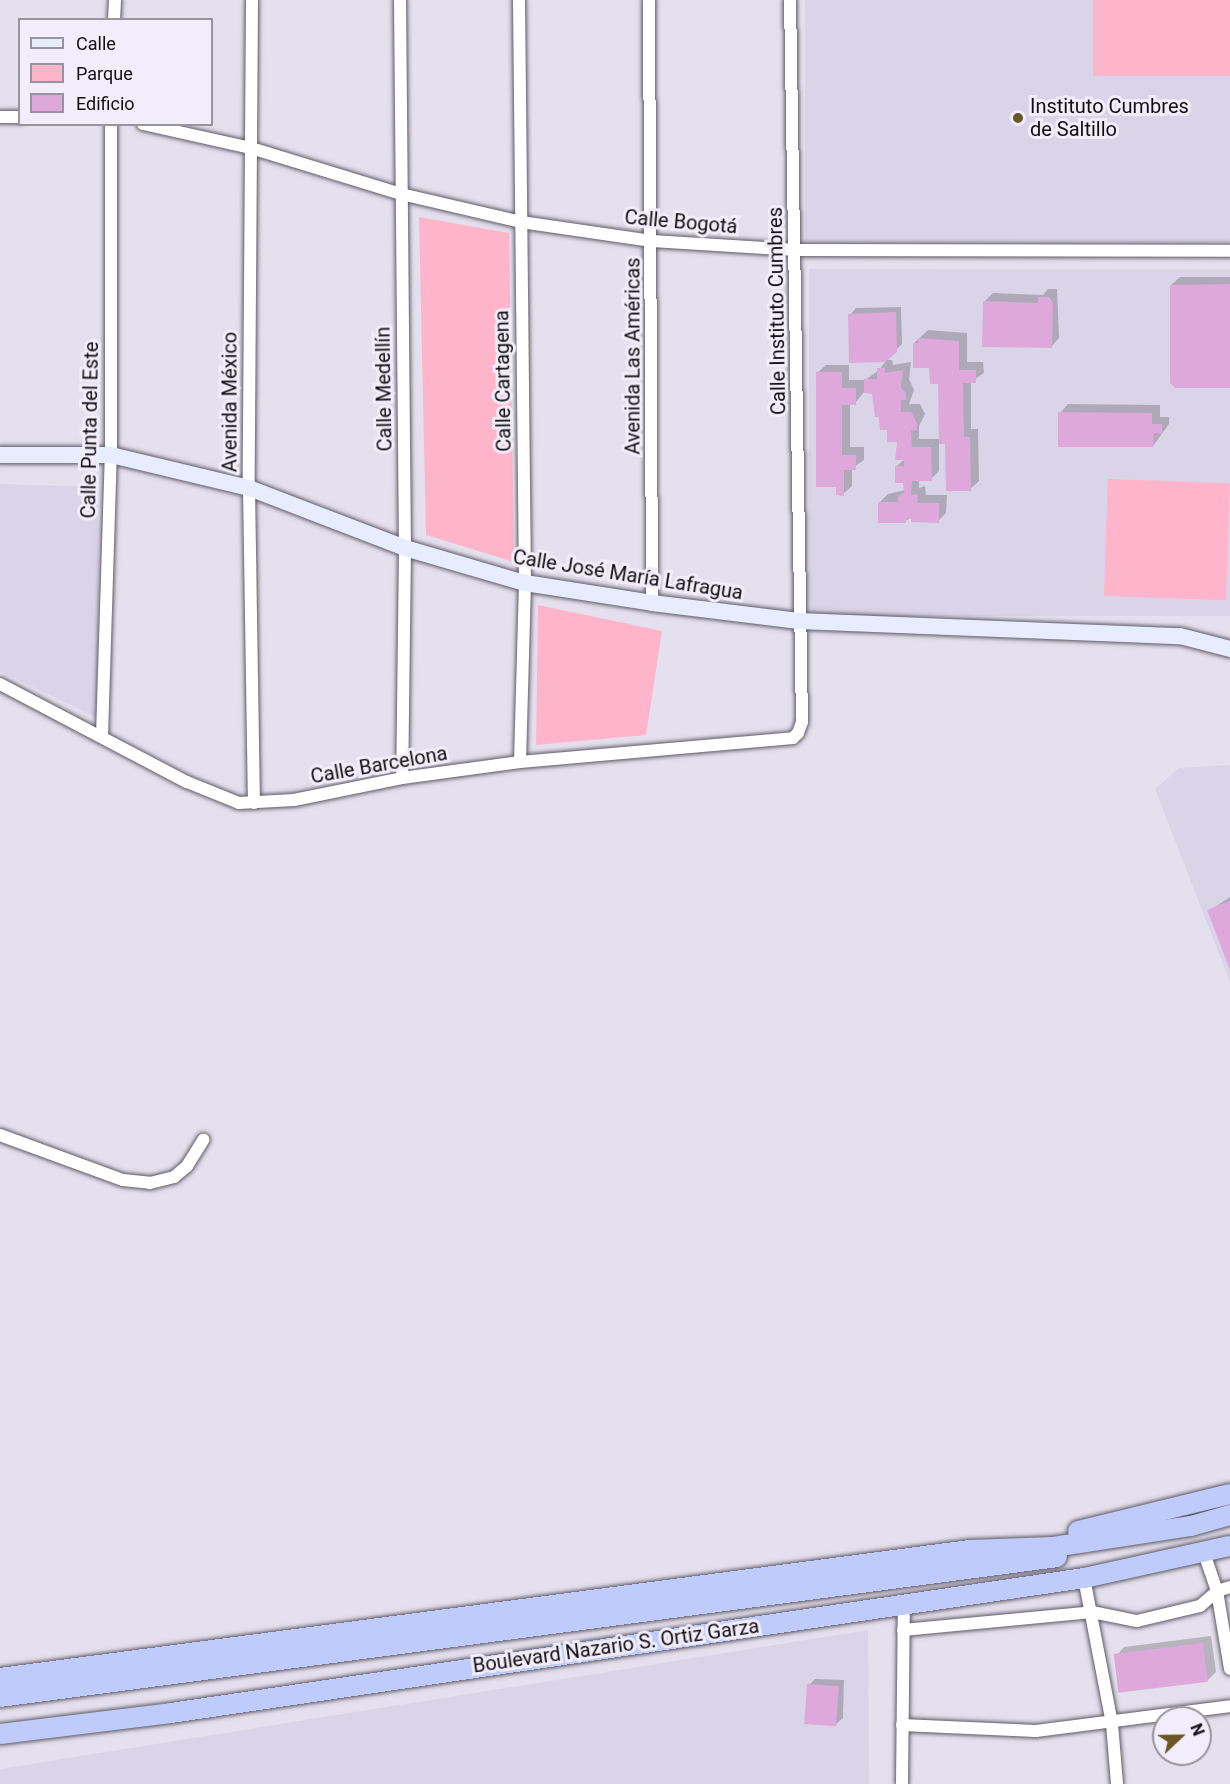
<!DOCTYPE html>
<html>
<head>
<meta charset="utf-8">
<style>
  body { margin:0 }
  #map { position:relative; width:1230px; height:1784px; overflow:hidden; background:#e4e0ed; font-family:Roboto,sans-serif }
  div>[style] { position:absolute }
  [style*='--x'] { left:calc(var(--x)*1px); top:calc(var(--y)*1px); width:calc(var(--w)*1px); rotate:calc(var(--a)*1deg) }
  .built>* { inset:0; background:#dad4e8; transform-origin:0 0 }
  .green>* { inset:0; background:#feb4cb; transform-origin:0 0 }
  .shadow>* { inset:0; background:#0003 }
  .building>* { inset:0; background:#dfa8da; transform-origin:0 0 }
  .roads { filter:drop-shadow(0 0 2px #5f5b67) drop-shadow(0 0 2px #5f5b67) }
  .minor>* { height:12px; margin:-6px; padding:0 6px; transform-origin:6px; border-radius:6px; background:#fff }
  .secondary>* { height:16px; margin:-8px; padding:0 8px; transform-origin:8px; border-radius:8px; background:#e7ecfe }
  .trunk>* { height:20px; margin:-10px; padding:0 10px; transform-origin:10px; border-radius:10px; background:#bfccfb }
  .dots>* { width:16px; height:16px; translate:-50% -50%; box-sizing:border-box; border:3px solid #f1edfa; border-radius:50% }
  span { translate:-50% -50%; white-space:nowrap; text-align:center; line-height:1.15; -webkit-text-stroke:6px #f1edfa; paint-order:stroke }
  .poi-label { font-size:20px; color:#100f13 }
  .left { translate:0 -50%; text-align:left }
  .street-label { font-size:20px; color:#100f13 }
  .legend { position:absolute; left:18px; top:18px; width:195px; height:108px; box-sizing:border-box; background:#f1edfa; border:2px solid #97949e; margin:0; padding:8px 10px; list-style:none; font-size:18px; color:#100f13 }
  .legend li { display:flex; align-items:center; gap:12px; height:30px }
  .legend b { width:30px; border:2px solid #97949e }
  .north { position:absolute; left:1152px; top:1706px; width:60px; height:60px; box-sizing:border-box; background:#f1edfa; border:2px solid #97949e; border-radius:50%; rotate:68deg; font-size:16px; font-weight:700; line-height:24px; text-align:center; color:#100f13 }
  .north::after { content:''; display:block; margin:auto; width:21px; height:27px; background:#6b5625; clip-path:polygon(50% 0,100% 100%,50% 72%,0 100%) }
</style>
</head>
<body>
<div id="map">
  <div class="built">
    <div style="left:805px;top:0;width:425px;height:242px"></div>
    <div style="left:1230px;top:269px;width:347px;height:421px;rotate:90deg"></div>
    <div style="clip-path:polygon(0 484px,98px 487px,98px 718px,0 671px)"></div>
    <div style="clip-path:polygon(1230px 765px,1230px 982px,1155px 789px,1179px 768px)"></div>
    <div style="clip-path:polygon(868px 1630px,869px 1784px,0 1784px,0 1769px)"></div>
  </div>
  <div class="green">
    <div style="left:1093px;top:0;width:137px;height:76px"></div>
    <div style="clip-path:polygon(419px 217px,509px 233px,514px 562px,426px 535px)"></div>
    <div style="left:1108px;top:479px;width:122px;height:117px;rotate:2deg"></div>
    <div style="clip-path:polygon(538px 605px,662px 631px,646px 735px,536px 745px)"></div>
  </div>
  <div class="shadow">
    <div style="clip-path:polygon(1180px 277px,1230px 277px,1230px 386px,1171px 285px)"></div>
    <div style="clip-path:polygon(1048px 289px,1057px 289px,1059px 338px,1051px 347px,984px 302px,993px 293px,1043px 295px)"></div>
    <div style="clip-path:polygon(901px 307px,902px 344px,885px 360px,892px 360px,893px 365px,911px 362px,909px 379px,914px 390px,909px 404px,920px 404px,925px 414px,919px 426px,919px 439px,940px 439px,940px 383px,931px 383px,931px 366px,915px 366px,914px 343px,928px 330px,967px 333px,967px 362px,983px 362px,984px 373px,971px 382px,971px 429px,978px 429px,979px 481px,970px 489px,947px 490px,946px 442px,939px 442px,939px 471px,931px 479px,919px 479px,919px 488px,925px 486px,926px 495px,947px 495px,946px 513px,938px 521px,913px 521px,913px 517px,905px 521px,879px 521px,879px 503px,888px 494px,905px 490px,905px 481px,897px 481px,896px 467px,905px 459px,897px 459px,899px 441px,888px 440px,888px 429px,881px 429px,874px 393px,864px 392px,855px 403px,850px 403px,850px 447px,864px 447px,864px 460px,852px 468px,852px 486px,843px 494px,837px 494px,837px 485px,818px 486px,817px 373px,826px 365px,849px 365px,849px 380px,865px 380px,878px 371px,886px 361px,850px 361px,850px 315px,856px 308px)"></div>
    <div style="clip-path:polygon(1068px 404px,1160px 405px,1160px 417px,1169px 417px,1169px 424px,1153px 446px,1060px 413px)"></div>
    <div style="clip-path:polygon(1230px 897px,1230px 966px,1209px 911px)"></div>
    <div style="clip-path:polygon(1211px 1636px,1216px 1672px,1207px 1681px,1116px 1656px,1124px 1647px)"></div>
    <div style="clip-path:polygon(815px 1679px,844px 1680px,843px 1718px,836px 1724px,809px 1685px)"></div>
  </div>
  <div class="building">
    <div style="clip-path:polygon(1230px 284px,1230px 388px,1175px 388px,1170px 383px,1170px 285px)"></div>
    <div style="clip-path:polygon(1038px 297px,1049px 297px,1053px 303px,1052px 348px,982px 347px,983px 301px,1038px 303px)"></div>
    <div style="clip-path:polygon(896px 312px,897px 352px,885px 362px,849px 363px,848px 314px)"></div>
    <div style="clip-path:polygon(918px 338px,959px 341px,959px 370px,976px 370px,976px 383px,963px 383px,964px 437px,970px 437px,971px 491px,946px 491px,945px 444px,939px 444px,938px 384px,930px 384px,929px 368px,913px 368px,913px 343px,918px 343px)"></div>
    <div style="clip-path:polygon(877px 368px,885px 368px,885px 373px,903px 370px,901px 388px,906px 393px,906px 400px,901px 400px,901px 412px,911px 412px,917px 423px,917px 430px,911px 431px,912px 447px,931px 447px,932px 481px,912px 481px,911px 495px,917px 494px,918px 503px,939px 503px,939px 523px,911px 522px,911px 518px,906px 519px,906px 523px,878px 523px,878px 502px,898px 502px,898px 496px,904px 493px,903px 483px,895px 483px,895px 466px,904px 466px,904px 460px,895px 460px,897px 442px,887px 442px,887px 430px,880px 430px,879px 417px,875px 417px,872px 394px,864px 393px,864px 379px,877px 379px)"></div>
    <div style="clip-path:polygon(816px 372px,842px 372px,842px 388px,856px 388px,856px 405px,842px 405px,842px 455px,856px 455px,856px 470px,844px 470px,844px 496px,836px 495px,836px 487px,816px 487px)"></div>
    <div style="clip-path:polygon(1058px 412px,1152px 413px,1152px 424px,1162px 424px,1162px 434px,1154px 433px,1153px 447px,1058px 447px)"></div>
    <div style="clip-path:polygon(1230px 901px,1230px 970px,1207px 910px)"></div>
    <div style="left:1203px;top:1643px;width:39px;height:90px;rotate:83deg"></div>
    <div style="left:807px;top:1684px;width:32px;height:40px;rotate:4deg"></div>
  </div>
  <div class="roads">
    <div class="minor">
      <div style="--x:252;--y:0;--w:488;--a:90.4"></div>
      <div style="--x:249;--y:488;--w:315;--a:89.1"></div>
      <div style="--x:400;--y:0;--w:548;--a:89.48"></div>
      <div style="--x:405;--y:548;--w:230;--a:90.7"></div>
      <div style="--x:519;--y:0;--w:583;--a:89.41"></div>
      <div style="--x:525;--y:583;--w:179;--a:91.6"></div>
      <div style="--x:649;--y:0;--w:603;--a:89.71"></div>
      <div style="--x:114;--y:20;--w:20;--a:-87"></div>
      <div style="--x:0;--y:117;--w:20;--a:0"></div>
      <div style="--x:143;--y:124;--w:111;--a:12.5"></div>
      <div style="--x:251;--y:148;--w:157;--a:17"></div>
      <div style="--x:401;--y:194;--w:123;--a:13.1"></div>
      <div style="--x:521;--y:222;--w:132;--a:8.3"></div>
      <div style="--x:652;--y:241;--w:145;--a:3.6"></div>
      <div style="--x:797;--y:250;--w:433;--a:0.1"></div>
      <div style="--x:0;--y:684;--w:211;--a:27.7"></div>
      <div style="--x:187;--y:782;--w:56;--a:22"></div>
      <div style="--x:239;--y:803;--w:55;--a:-3.1"></div>
      <div style="--x:294;--y:800;--w:110;--a:-11.5"></div>
      <div style="--x:402;--y:778;--w:119;--a:-7.7"></div>
      <div style="--x:520;--y:762;--w:274;--a:-5"></div>
      <div style="--x:793;--y:738;--w:7;--a:-45"></div>
      <div style="--x:798;--y:733;--w:12;--a:-70"></div>
      <div style="--x:802;--y:722;--w:722;--a:-90.95"></div>
      <div style="--x:102;--y:736;--w:281;--a:-88.2"></div>
      <div style="--x:111;--y:455;--w:331;--a:-90"></div>
      <div style="--x:0;--y:1135;--w:131;--a:20.1"></div>
      <div style="--x:123;--y:1180;--w:27;--a:6"></div>
      <div style="--x:150;--y:1183;--w:25;--a:-14"></div>
      <div style="--x:174;--y:1177;--w:17;--a:-40"></div>
      <div style="--x:187;--y:1166;--w:31;--a:-58"></div>
      <div style="--x:1204;--y:1553;--w:40;--a:71.1"></div>
      <div style="--x:1217;--y:1591;--w:79;--a:80.5"></div>
      <div style="--x:1084;--y:1578;--w:149;--a:79.1"></div>
      <div style="--x:1112;--y:1724;--w:60;--a:85.2"></div>
      <div style="--x:903;--y:1630;--w:190;--a:-5.4"></div>
      <div style="--x:1092;--y:1612;--w:46;--a:11.3"></div>
      <div style="--x:1137;--y:1621;--w:65;--a:-13.4"></div>
      <div style="--x:1200;--y:1606;--w:23;--a:-41"></div>
      <div style="--x:1217;--y:1591;--w:14;--a:-17"></div>
      <div style="--x:902;--y:1725;--w:134;--a:2.6"></div>
      <div style="--x:1036;--y:1731;--w:196;--a:-7.3"></div>
      <div style="--x:902;--y:1784;--w:181;--a:-89.4"></div>
    </div>
    <div class="secondary">
      <div style="--x:0;--y:455;--w:111;--a:0"></div>
      <div style="--x:111;--y:455;--w:142;--a:13.4"></div>
      <div style="--x:249;--y:488;--w:167;--a:21"></div>
      <div style="--x:405;--y:548;--w:125;--a:16.3"></div>
      <div style="--x:525;--y:583;--w:129;--a:8.9"></div>
      <div style="--x:652;--y:603;--w:148;--a:7"></div>
      <div style="--x:799;--y:621;--w:381;--a:2.3"></div>
      <div style="--x:1180;--y:636;--w:52;--a:14.6"></div>
    </div>
    <div class="trunk">
      <div style="--x:1078;--y:1531;--w:156;--a:-13.7"></div>
      <div style="--x:0;--y:1678;--w:978;--a:-7.52"></div>
      <div style="--x:970;--y:1550;--w:83;--a:-2.1"></div>
      <div style="--x:1053;--y:1547;--w:140;--a:-8.7"></div>
      <div style="--x:1191;--y:1526;--w:41;--a:-15.8"></div>
      <div style="--x:0;--y:1697;--w:1066;--a:-7.54"></div>
      <div style="--x:0;--y:1734;--w:172;--a:-7"></div>
      <div style="--x:171;--y:1713;--w:923;--a:-8.41"></div>
      <div style="--x:1084;--y:1578;--w:149;--a:-12.4"></div>
    </div>
  </div>
  <div class="dots">
    <div style="left:1018px;top:118px;background:#6b5625"></div>
  </div>
  <div class="poi-label">
    <span class="left" style="left:1030px;top:118px">Instituto Cumbres<br>de Saltillo</span>
  </div>
  <div class="street-label">
    <span style="left:681px;top:222px;rotate:5deg">Calle Bogotá</span>
    <span style="left:777px;top:311px;rotate:-91deg">Calle Instituto Cumbres</span>
    <span style="left:633px;top:356px;rotate:-90deg">Avenida Las Américas</span>
    <span style="left:503px;top:381px;rotate:-91deg">Calle Cartagena</span>
    <span style="left:384px;top:389px;rotate:-91deg">Calle Medellín</span>
    <span style="left:230px;top:402px;rotate:-90deg">Avenida México</span>
    <span style="left:90px;top:430px;rotate:-89deg">Calle Punta del Este</span>
    <span style="left:628px;top:575px;rotate:9deg">Calle José María Lafragua</span>
    <span style="left:379px;top:765px;rotate:-10deg">Calle Barcelona</span>
    <span style="left:616px;top:1646px;rotate:-8deg">Boulevard Nazario S. Ortiz Garza</span>
  </div>
  <ul class="legend">
  <li><b style="height:8px;background:#e7ecfe"></b>Calle</li>
  <li><b style="height:16px;background:#feb4cb"></b>Parque</li>
  <li><b style="height:16px;background:#dfa8da"></b>Edificio</li>
  </ul>
  <div class="north">N</div>
</div>
</body>
</html>
